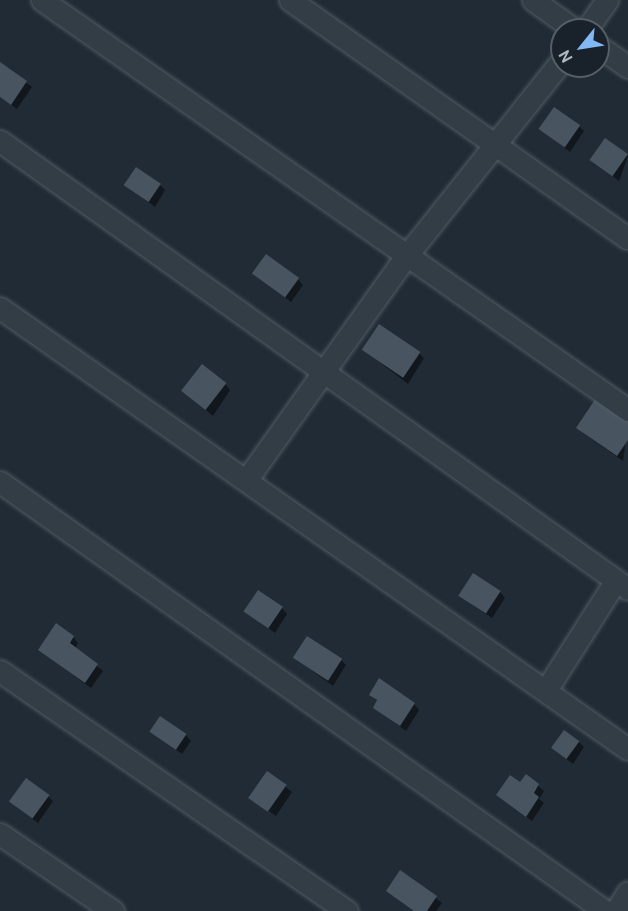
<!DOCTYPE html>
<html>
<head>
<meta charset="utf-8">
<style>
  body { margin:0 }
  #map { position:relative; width:628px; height:911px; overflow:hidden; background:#202b35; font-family:Cabin,sans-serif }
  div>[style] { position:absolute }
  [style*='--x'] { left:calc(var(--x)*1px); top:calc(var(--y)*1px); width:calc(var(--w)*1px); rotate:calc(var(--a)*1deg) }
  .shadow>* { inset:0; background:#0007 }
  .building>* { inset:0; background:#485561; transform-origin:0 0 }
  .roads { filter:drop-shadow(0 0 2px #515b64) drop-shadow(0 0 2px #515b64) }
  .street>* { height:21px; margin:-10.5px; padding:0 10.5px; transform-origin:10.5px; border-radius:10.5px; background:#333d46 }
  span { translate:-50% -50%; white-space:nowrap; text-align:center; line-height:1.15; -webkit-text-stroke:4.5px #19222a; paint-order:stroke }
  .north { position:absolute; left:550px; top:18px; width:60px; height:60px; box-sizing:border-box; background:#19222a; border:2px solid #545e67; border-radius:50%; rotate:240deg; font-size:16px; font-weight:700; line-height:24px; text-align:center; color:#adb8c3 }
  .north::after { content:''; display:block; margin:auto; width:21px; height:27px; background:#82b8f3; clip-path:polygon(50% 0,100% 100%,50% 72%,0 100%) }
</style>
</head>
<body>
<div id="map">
  <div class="shadow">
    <div style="clip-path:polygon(0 64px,32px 87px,17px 109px,0 97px)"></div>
    <div style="clip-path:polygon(579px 126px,584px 131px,570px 152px,540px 129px)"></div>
    <div style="clip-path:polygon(605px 140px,628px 156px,619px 181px,592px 160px)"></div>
    <div style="clip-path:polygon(160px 185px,165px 190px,155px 207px,126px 186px)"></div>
    <div style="clip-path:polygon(253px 273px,298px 279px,303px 285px,291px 302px)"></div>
    <div style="clip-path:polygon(364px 350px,419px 353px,424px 358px,408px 384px)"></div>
    <div style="clip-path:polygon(225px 384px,230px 390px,213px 416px,184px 392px)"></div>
    <div style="clip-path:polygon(628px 422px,623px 461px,583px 433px)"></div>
    <div style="clip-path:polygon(500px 592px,505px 598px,492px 618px,467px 601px)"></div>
    <div style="clip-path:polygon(282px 608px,287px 614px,275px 633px,247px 612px)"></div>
    <div style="clip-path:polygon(73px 637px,78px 643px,75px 649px,103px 671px,91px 688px,46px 655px)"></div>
    <div style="clip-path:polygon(295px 658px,341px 660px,346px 665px,333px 686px)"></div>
    <div style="clip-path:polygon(371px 695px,414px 704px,419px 710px,406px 731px,375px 708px,378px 702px)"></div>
    <div style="clip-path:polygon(151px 731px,186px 735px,191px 741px,182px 754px)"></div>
    <div style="clip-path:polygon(579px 742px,584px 747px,573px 764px,554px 749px)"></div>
    <div style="clip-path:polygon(267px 773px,292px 792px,276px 816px,254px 801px)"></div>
    <div style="clip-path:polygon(526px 776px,544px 791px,539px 799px,544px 803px,532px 821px,504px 800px)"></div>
    <div style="clip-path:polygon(48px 796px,53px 801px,38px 823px,17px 807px)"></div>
    <div style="clip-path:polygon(401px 872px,442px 903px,436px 911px,414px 911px)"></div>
  </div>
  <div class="building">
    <div style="clip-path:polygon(0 62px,27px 81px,11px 105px,0 97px)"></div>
    <div style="left:554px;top:107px;width:32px;height:27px;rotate:35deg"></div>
    <div style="left:605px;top:138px;width:28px;height:27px;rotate:35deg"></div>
    <div style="left:136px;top:167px;width:30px;height:22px;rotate:34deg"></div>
    <div style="left:266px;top:254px;width:41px;height:24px;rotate:36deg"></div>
    <div style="left:379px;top:324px;width:50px;height:31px;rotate:34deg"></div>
    <div style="left:202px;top:364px;width:31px;height:34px;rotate:38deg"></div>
    <div style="clip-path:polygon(596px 398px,628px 420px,628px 440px,617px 456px,576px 428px)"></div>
    <div style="left:473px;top:573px;width:33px;height:27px;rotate:33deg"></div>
    <div style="left:258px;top:590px;width:30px;height:26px;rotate:34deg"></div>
    <div style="clip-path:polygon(56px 623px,74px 636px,70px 643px,98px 664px,85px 683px,38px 650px)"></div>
    <div style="left:307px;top:636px;width:42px;height:26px;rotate:33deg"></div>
    <div style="clip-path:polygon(379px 678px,415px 703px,400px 726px,373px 708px,377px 700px,369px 695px)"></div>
    <div style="left:160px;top:716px;width:32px;height:19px;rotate:34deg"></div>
    <div style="left:564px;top:730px;width:19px;height:22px;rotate:36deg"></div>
    <div style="left:267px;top:771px;width:24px;height:33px;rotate:35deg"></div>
    <div style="clip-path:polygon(526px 774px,539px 784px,534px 793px,539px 797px,526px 817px,496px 795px,510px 775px,520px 782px)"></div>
    <div style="left:26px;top:778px;width:29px;height:29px;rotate:36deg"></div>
    <div style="clip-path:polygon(400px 870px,437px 896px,427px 911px,414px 911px,386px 891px)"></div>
  </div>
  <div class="roads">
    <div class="street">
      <div style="--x:42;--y:0;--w:715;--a:34.98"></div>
      <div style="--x:290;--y:0;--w:413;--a:35.2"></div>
      <div style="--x:533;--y:0;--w:52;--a:35.5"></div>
      <div style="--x:586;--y:30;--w:37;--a:-55"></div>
      <div style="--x:598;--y:46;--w:37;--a:35"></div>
      <div style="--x:0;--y:141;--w:771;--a:35.5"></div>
      <div style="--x:0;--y:308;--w:767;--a:35.08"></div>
      <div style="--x:247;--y:479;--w:275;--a:-54.5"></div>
      <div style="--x:407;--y:255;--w:249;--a:-51.5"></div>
      <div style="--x:0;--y:482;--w:742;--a:35.34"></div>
      <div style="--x:0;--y:671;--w:422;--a:34.7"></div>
      <div style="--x:546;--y:690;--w:130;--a:-57.5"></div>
      <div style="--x:0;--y:834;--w:137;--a:34.3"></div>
      <div style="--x:616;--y:911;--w:22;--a:-58"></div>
    </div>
  </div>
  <div class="north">N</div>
</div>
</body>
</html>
